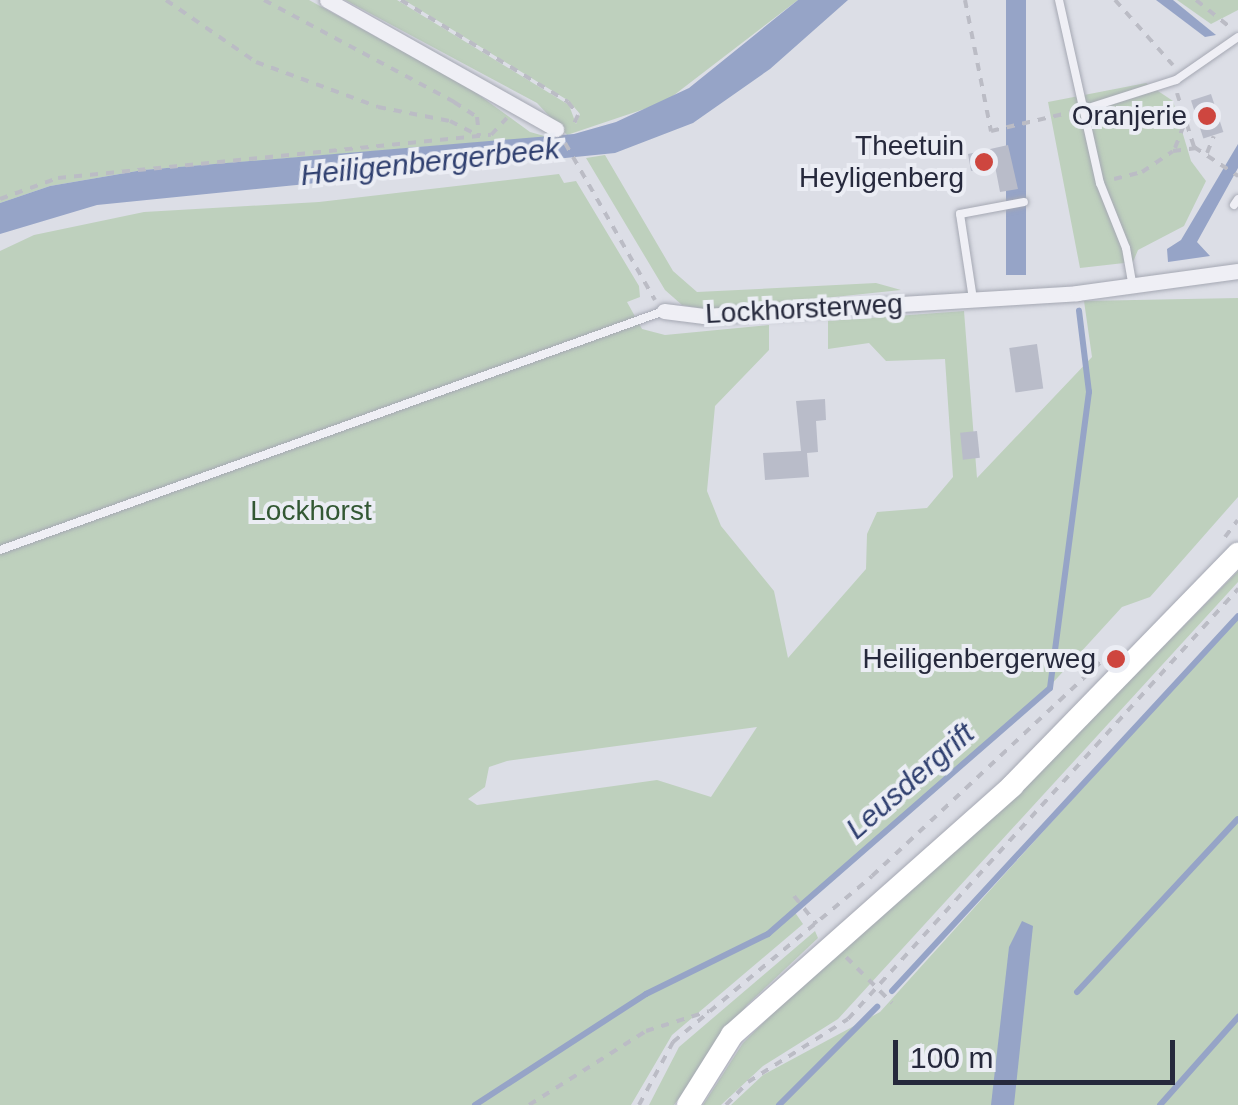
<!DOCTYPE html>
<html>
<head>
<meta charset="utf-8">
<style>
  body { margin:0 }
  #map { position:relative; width:1238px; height:1105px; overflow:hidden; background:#dcdee6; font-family:Arial,sans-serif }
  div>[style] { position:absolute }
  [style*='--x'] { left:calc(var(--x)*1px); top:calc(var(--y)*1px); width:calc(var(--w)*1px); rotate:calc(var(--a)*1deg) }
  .green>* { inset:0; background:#bed0bd }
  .water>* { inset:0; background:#96a4c7; transform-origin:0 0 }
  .stream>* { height:6px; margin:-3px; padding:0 3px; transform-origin:3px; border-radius:3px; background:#96a4c7 }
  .building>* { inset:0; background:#b9bcc9; transform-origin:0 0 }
  .path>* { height:4px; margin-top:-2px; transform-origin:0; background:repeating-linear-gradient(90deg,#bbbcc5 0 8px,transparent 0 16px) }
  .roads { filter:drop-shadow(0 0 2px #a5a8b3) drop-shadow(0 0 2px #a5a8b3) }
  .service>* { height:8px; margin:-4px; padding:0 4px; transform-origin:4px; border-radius:4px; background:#efeff5 }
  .minor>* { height:15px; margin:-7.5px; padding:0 7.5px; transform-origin:7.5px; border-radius:7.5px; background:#efeff5 }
  .secondary>* { height:22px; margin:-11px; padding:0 11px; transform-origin:11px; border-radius:11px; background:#fff }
  .dots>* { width:28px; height:28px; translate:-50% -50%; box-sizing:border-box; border:5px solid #ebedf4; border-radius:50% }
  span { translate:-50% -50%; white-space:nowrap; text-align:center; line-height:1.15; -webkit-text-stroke:8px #ebedf4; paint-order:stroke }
  .poi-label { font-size:28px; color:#26293c }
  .right { translate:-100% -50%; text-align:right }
  .street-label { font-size:28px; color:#26293c }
  .park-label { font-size:28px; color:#335834 }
  .water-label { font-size:30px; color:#304070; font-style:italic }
  .scale { position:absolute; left:893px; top:1040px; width:282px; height:45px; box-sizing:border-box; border:5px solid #26293c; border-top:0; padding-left:12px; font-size:30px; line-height:35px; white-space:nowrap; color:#26293c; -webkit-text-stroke:8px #ebedf4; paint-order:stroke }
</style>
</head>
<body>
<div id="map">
  <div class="green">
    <div style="clip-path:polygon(0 0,309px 0,468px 87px,530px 132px,548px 137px,143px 170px,50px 186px,0 203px)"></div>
    <div style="clip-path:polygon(345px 0,397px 0,569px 105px,576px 124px,580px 114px,569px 101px,404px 0,798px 0,665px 102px,567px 135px,537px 103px)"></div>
    <div style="clip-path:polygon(1177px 0,1238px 0,1238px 10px,1211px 24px)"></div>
    <div style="clip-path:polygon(1146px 83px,1173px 101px,1191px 161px,1206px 181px,1184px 226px,1138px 250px,1133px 262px,1080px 268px,1048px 102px)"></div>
    <div style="clip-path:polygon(605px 155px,673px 271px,697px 292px,876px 283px,901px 290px,710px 310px,682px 305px,665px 290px,586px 158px)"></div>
    <div style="clip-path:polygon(evenodd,559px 174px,564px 183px,576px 181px,639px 286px,640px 297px,627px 302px,642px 329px,665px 335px,769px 325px,769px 350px,715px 406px,707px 491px,721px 526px,774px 591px,788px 658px,866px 569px,867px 534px,877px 512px,927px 508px,953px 477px,945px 359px,886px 361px,869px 343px,828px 349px,828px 321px,964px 311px,977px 478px,1092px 357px,1084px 301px,1238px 298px,1238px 497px,1150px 597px,1122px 607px,1048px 688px,794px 911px,803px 924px,672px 1035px,631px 1105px,0 1105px,0 251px,34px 235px,144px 212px,319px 202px,559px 174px,757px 727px,711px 797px,657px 780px,477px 805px,468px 799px,485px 787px,489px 767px,507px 761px,757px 727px)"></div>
    <div style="clip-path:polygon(1238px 571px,1238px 582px,838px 1019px,763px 1066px,721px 1105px,703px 1105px,743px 1043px,771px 1015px,1023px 789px)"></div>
    <div style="clip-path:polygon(1238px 616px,1238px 1105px,731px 1105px,763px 1075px,880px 1012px)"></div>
    <div style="clip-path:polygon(815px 931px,818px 938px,747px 1005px,674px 1105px,649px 1105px,679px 1047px)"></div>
  </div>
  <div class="water">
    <div style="clip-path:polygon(798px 0,848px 0,770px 69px,693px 123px,615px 153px,97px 205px,0 234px,0 203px,50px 186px,143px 170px,574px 134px,616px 122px,689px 88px)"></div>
    <div style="left:1006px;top:0;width:20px;height:275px"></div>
    <div style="clip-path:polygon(1156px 0,1173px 0,1216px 35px,1205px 37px)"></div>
    <div style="clip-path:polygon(1238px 144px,1238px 168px,1197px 242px,1210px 256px,1168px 262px,1167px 249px,1181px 240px)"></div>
    <div style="clip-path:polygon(1022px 921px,1033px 926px,1014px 1105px,991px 1105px,1009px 947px)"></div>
  </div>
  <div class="stream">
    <div style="--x:892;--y:991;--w:510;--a:-47.3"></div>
    <div style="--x:1077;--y:992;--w:236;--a:-47.1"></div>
    <div style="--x:475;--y:1105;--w:204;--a:-33"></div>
    <div style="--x:646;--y:994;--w:136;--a:-26.2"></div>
    <div style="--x:768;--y:934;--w:374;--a:-41.1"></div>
    <div style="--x:1050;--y:688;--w:299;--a:-82.5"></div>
    <div style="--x:1089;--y:392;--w:82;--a:-97"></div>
    <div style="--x:779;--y:1105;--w:139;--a:-45"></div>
    <div style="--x:1160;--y:1105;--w:118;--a:-48.4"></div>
  </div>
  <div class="building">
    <div style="left:1211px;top:94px;width:40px;height:21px;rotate:72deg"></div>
    <div style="clip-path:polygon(1008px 145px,1018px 189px,1000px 192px,995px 166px,971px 171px,968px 154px)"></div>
    <div style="left:1037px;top:344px;width:45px;height:28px;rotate:82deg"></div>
    <div style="clip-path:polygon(825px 399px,826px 420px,816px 421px,818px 452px,807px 453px,809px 477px,765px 480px,763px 453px,801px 451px,796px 401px)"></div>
    <div style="left:977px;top:431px;width:27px;height:17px;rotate:84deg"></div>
  </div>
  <div class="path">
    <div style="--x:166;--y:0;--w:109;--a:34.6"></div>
    <div style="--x:256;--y:62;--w:130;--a:20.2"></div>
    <div style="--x:378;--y:107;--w:73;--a:11"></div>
    <div style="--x:450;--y:121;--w:33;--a:27"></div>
    <div style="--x:264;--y:0;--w:216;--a:28.2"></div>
    <div style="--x:454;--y:102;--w:27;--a:33"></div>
    <div style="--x:477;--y:117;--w:19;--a:84"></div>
    <div style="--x:401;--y:0;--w:196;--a:31.4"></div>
    <div style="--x:568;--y:102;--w:16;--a:52"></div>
    <div style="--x:578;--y:115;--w:14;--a:115"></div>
    <div style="--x:965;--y:0;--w:134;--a:78.8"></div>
    <div style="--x:991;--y:131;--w:83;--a:-13.2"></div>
    <div style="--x:1115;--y:0;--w:87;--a:48.3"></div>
    <div style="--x:1196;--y:0;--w:45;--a:38.7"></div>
    <div style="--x:1177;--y:93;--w:57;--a:72.5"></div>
    <div style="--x:1194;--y:147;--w:53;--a:33.4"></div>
    <div style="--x:565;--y:143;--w:181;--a:60.2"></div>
    <div style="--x:1175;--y:148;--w:25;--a:-69"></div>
    <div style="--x:1207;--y:153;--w:18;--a:-68"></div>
    <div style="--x:1114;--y:179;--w:29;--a:-14"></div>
    <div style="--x:1142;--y:172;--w:37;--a:-34"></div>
    <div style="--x:1173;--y:151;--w:24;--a:-7"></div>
    <div style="--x:0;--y:199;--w:62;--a:-19.9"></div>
    <div style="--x:58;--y:178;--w:435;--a:-5.7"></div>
    <div style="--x:491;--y:135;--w:23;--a:-47"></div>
    <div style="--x:1225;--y:537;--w:21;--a:-53"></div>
    <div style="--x:794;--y:896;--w:36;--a:51"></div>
    <div style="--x:846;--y:957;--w:65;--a:45"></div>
    <div style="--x:529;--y:1105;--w:138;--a:-32.3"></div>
    <div style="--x:646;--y:1031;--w:66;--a:-17.6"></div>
    <div style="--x:639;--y:1105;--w:72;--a:-61.6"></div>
    <div style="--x:673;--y:1042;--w:259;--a:-39.8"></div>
    <div style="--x:872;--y:876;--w:325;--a:-43.1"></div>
    <div style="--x:726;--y:1105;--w:32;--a:-46"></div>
    <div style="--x:748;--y:1082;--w:118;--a:-32.2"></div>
    <div style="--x:848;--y:1019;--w:581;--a:-47.79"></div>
  </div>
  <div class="roads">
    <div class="service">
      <div style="--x:1059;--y:0;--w:188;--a:77.4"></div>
      <div style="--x:1100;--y:183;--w:70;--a:68.2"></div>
      <div style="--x:1126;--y:248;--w:39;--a:80"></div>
      <div style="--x:1082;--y:110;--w:99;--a:-17.7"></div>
      <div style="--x:1176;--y:80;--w:75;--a:-34.7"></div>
      <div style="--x:1234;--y:205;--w:7;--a:-56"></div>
      <div style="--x:973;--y:299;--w:86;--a:-98.7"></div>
      <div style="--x:960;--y:214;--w:65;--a:-10.6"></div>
      <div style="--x:0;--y:550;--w:706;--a:-19.8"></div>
    </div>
    <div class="minor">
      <div style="--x:327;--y:0;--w:263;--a:29.4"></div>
      <div style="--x:664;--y:311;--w:40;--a:7.1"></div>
      <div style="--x:704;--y:316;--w:374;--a:-3.5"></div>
      <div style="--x:1077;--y:293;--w:162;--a:-7.8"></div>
    </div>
    <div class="secondary">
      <div style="--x:688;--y:1105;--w:83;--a:-57.8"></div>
      <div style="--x:732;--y:1035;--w:375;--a:-41.6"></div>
      <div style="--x:1012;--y:786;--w:324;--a:-45.8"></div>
    </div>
  </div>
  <div class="dots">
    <div style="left:1207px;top:116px;background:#ce463f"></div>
    <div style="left:984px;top:162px;background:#ce463f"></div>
    <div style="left:1116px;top:659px;background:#ce463f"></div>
  </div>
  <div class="poi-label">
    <span class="right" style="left:1187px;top:116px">Oranjerie</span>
    <span class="right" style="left:964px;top:162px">Theetuin<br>Heyligenberg</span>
    <span class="right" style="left:1096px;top:659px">Heiligenbergerweg</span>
  </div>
  <div class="street-label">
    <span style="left:804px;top:309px;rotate:-3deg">Lockhorsterweg</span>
  </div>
  <div class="park-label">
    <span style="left:311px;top:511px">Lockhorst</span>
  </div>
  <div class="water-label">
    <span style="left:430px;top:162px;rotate:-6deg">Heiligenbergerbeek</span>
    <span style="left:910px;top:781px;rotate:-41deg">Leusdergrift</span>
  </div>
  <div class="scale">100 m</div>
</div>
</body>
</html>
